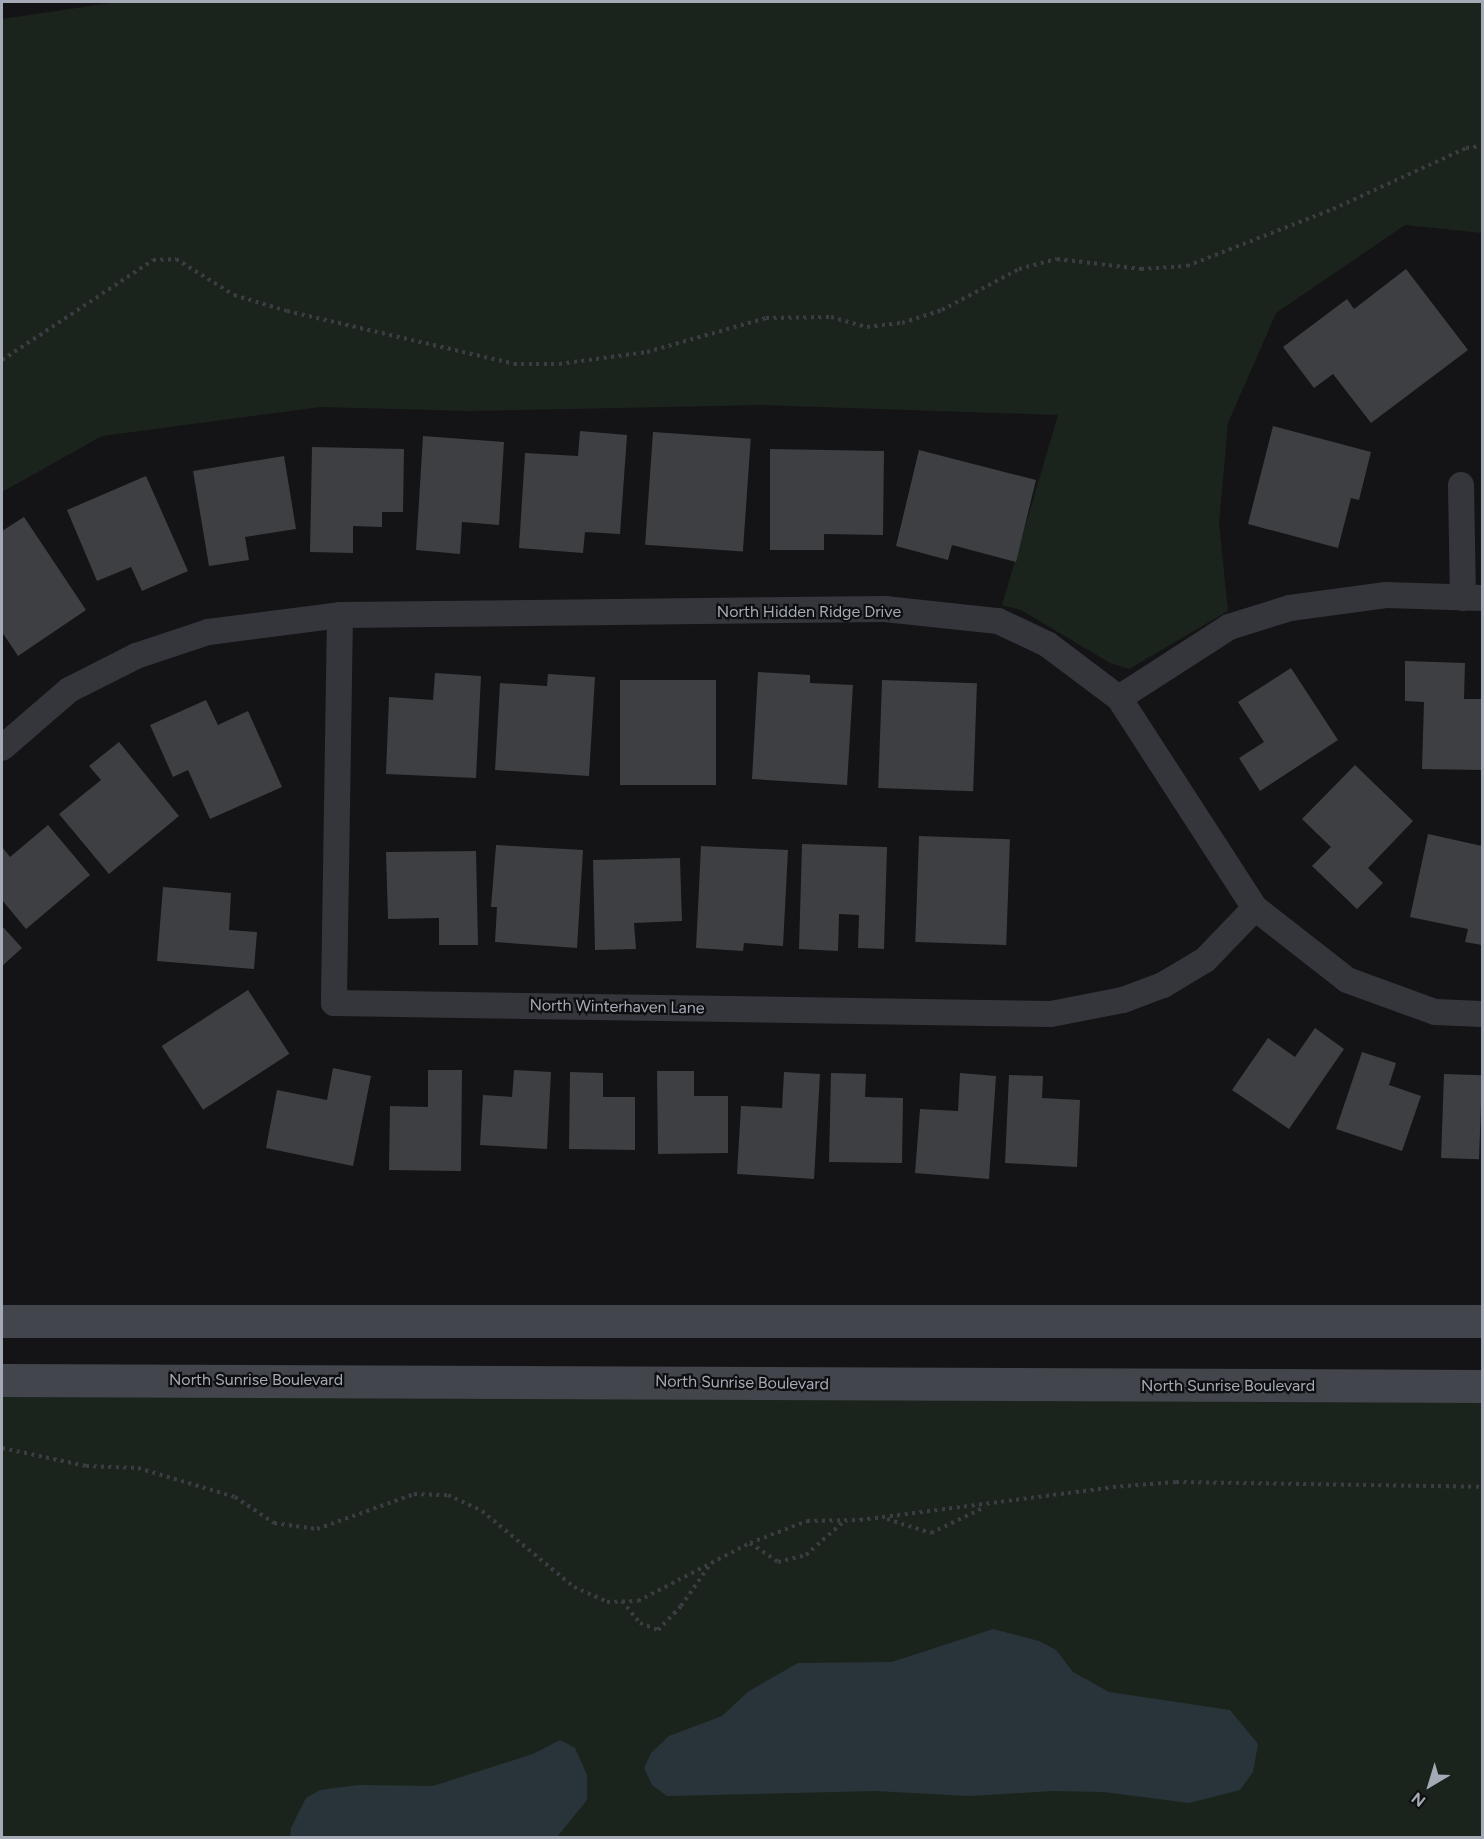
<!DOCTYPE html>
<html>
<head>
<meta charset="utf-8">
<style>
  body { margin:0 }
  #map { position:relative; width:1484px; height:1839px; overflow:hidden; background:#141416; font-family:Figtree,sans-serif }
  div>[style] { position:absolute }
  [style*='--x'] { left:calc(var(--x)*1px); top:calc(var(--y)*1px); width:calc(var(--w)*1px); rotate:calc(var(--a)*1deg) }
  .green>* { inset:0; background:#1b241c; transform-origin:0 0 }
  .water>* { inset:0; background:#29343a }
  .building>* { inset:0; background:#3e3f43; transform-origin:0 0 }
  .path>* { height:4px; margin-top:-2px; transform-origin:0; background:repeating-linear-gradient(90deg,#3a3d42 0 3px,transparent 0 7.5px) }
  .street>* { height:26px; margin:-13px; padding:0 13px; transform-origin:13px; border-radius:13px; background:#34363b }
  .secondary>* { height:33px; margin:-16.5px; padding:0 16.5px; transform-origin:16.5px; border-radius:16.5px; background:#42454b }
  span { translate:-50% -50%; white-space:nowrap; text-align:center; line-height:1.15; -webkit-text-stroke:4.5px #0f0f11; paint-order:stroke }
  .street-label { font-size:16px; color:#a4abb7 }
  .frame { position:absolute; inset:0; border:3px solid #a4abb7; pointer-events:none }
  .north { position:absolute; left:1400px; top:1755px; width:60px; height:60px; -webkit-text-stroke:4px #0f0f11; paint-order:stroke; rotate:218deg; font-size:16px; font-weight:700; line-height:24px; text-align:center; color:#a4abb7 }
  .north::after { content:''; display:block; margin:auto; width:21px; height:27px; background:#a4abb7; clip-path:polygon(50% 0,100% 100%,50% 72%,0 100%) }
</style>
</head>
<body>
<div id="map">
  <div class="green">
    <div style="clip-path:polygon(117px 2px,1482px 2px,1482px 233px,1405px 225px,1276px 313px,1228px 423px,1219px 523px,1228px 611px,1129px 669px,1110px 663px,1021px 610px,1002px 605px,1058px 415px,761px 405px,469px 411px,321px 407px,102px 436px,2px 492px,2px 19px)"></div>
    <div style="left:2px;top:1396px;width:1480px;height:442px"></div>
  </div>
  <div class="water">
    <div style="clip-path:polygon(993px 1629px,1039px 1641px,1056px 1650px,1073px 1672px,1109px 1692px,1230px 1710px,1258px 1744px,1253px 1772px,1240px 1790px,1189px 1803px,1104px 1792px,1053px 1791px,969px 1796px,875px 1791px,667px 1796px,652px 1785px,644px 1768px,651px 1753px,669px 1736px,722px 1716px,749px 1691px,798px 1663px,892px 1662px)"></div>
    <div style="clip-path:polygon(560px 1740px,575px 1748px,587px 1775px,587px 1800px,557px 1837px,290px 1837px,291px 1828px,306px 1798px,320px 1790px,358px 1785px,433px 1786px,533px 1754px)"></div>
  </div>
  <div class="building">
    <div style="clip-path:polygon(1406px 269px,1468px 350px,1371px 423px,1333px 374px,1314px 388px,1283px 347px,1347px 299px,1354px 309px)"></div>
    <div style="clip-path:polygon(1273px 426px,1371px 452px,1359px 500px,1351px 498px,1338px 548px,1248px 524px)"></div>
    <div style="clip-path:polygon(580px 431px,627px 435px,620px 534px,585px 532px,583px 553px,519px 548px,525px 453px,578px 456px)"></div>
    <div style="left:653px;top:432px;width:98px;height:113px;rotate:4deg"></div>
    <div style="clip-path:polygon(423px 436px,504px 442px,499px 525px,462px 522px,460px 554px,416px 550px)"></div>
    <div style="clip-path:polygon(312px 447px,404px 449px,403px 512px,382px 512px,382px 527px,353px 526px,353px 553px,310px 552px)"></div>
    <div style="clip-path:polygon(770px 449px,884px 451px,883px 535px,824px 534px,824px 550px,770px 550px)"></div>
    <div style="clip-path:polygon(919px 450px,1036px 480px,1016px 562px,952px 545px,948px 560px,896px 546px)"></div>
    <div style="clip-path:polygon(284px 456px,296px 529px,245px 537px,249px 560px,209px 566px,193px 471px)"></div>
    <div style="clip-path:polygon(146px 476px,188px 571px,142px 591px,131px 567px,97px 581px,67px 510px)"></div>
    <div style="clip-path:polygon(24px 517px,86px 610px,18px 656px,2px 632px,2px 531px)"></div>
    <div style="clip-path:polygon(1405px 661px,1465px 663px,1464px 699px,1482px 699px,1482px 770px,1422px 769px,1424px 702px,1405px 701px)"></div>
    <div style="clip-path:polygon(1291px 668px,1338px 740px,1260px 791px,1239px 758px,1264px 742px,1238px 702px)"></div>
    <div style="clip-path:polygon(758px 672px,810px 675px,810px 683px,853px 685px,847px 785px,752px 779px)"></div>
    <div style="clip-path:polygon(435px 673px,481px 676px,476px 778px,386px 774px,389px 697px,433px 700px)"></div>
    <div style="clip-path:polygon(548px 674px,595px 677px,589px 776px,495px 770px,500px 683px,547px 686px)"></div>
    <div style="left:620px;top:680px;width:96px;height:105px"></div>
    <div style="left:882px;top:680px;width:95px;height:108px;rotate:2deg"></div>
    <div style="clip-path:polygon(206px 700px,218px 725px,248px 711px,282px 787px,210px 819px,188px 770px,173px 777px,150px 725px)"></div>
    <div style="clip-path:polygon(119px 742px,179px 816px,109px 874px,59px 814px,101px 780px,89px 766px)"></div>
    <div style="clip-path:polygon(1355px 765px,1413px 821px,1368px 868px,1383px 883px,1357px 909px,1312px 866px,1331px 847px,1302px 819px)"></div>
    <div style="clip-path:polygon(48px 825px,90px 875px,26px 929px,2px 900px,2px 847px,10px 857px)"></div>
    <div style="clip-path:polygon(1428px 834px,1482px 846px,1482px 945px,1465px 942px,1468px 929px,1410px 917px)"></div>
    <div style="left:919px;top:836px;width:91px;height:106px;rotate:2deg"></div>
    <div style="clip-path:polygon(802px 844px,887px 847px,884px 949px,858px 948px,859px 915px,839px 914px,838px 951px,799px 949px)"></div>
    <div style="clip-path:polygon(496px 845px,583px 850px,577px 948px,495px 942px,497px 907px,491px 907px)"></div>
    <div style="clip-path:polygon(701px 846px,788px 850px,783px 946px,744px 943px,743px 951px,696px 948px)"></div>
    <div style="clip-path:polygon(476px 851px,478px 945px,439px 945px,439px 918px,388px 919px,386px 852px)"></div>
    <div style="clip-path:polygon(680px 858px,682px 921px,634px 923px,636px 949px,595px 950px,593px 860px)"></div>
    <div style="clip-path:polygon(163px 887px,231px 893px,229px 930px,257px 932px,254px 969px,157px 961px)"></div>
    <div style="clip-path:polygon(2px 926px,22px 948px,2px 966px)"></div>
    <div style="left:248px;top:990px;width:76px;height:103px;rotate:57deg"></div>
    <div style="clip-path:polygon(1315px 1028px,1344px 1049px,1289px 1129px,1232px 1090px,1268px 1038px,1295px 1057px)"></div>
    <div style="clip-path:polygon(1362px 1052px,1396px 1063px,1389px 1085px,1421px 1096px,1402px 1151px,1336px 1129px)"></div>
    <div style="clip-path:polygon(333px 1068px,371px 1076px,353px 1166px,266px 1148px,277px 1090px,327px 1100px)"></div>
    <div style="clip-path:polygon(428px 1070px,462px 1070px,461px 1171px,389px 1170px,390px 1106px,428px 1107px)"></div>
    <div style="clip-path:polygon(514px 1070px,551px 1072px,547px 1149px,480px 1145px,483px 1095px,512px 1097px)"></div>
    <div style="clip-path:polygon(657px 1071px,694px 1071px,694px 1096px,728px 1096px,728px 1153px,658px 1154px)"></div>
    <div style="clip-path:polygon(570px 1072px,603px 1073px,603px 1097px,635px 1097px,635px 1150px,569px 1149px)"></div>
    <div style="clip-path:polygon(784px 1072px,820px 1074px,814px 1179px,737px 1174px,741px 1106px,782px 1108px)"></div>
    <div style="clip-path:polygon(831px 1073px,866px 1074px,865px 1097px,903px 1098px,902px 1163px,829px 1162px)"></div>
    <div style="clip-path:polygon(960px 1073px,996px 1076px,989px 1179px,915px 1173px,920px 1109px,958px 1111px)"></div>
    <div style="left:1444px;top:1074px;width:38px;height:84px;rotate:2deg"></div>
    <div style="clip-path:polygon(1009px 1075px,1043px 1076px,1042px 1098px,1080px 1100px,1077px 1167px,1005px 1163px)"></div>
  </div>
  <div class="path">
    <div style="--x:2;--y:360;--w:181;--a:-33.5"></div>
    <div style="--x:153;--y:260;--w:23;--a:-2"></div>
    <div style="--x:176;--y:259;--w:68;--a:31.8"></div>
    <div style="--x:234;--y:295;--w:55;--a:16.8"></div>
    <div style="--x:287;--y:311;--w:233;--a:13.1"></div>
    <div style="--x:514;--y:364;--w:45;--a:0"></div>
    <div style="--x:559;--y:364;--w:89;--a:-7.8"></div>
    <div style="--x:647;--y:352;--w:124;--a:-15.9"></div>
    <div style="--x:766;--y:318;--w:65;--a:-0.9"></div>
    <div style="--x:831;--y:317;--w:37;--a:16"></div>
    <div style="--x:867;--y:327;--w:35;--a:-7"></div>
    <div style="--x:902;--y:323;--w:42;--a:-18"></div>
    <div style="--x:942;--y:310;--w:87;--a:-28"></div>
    <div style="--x:1019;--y:269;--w:39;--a:-15"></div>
    <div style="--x:1057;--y:259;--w:85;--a:6.8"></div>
    <div style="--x:1141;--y:269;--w:46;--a:-3.7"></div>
    <div style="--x:1187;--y:266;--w:157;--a:-21.3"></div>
    <div style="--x:1333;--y:209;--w:146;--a:-24.6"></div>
    <div style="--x:1466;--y:148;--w:16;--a:-7"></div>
    <div style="--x:2;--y:1448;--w:86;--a:12.1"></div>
    <div style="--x:86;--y:1466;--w:52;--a:2.2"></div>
    <div style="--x:138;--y:1468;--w:101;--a:16.6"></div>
    <div style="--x:235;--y:1497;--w:47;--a:33.7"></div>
    <div style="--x:274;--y:1523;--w:43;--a:7.9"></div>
    <div style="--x:317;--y:1529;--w:103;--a:-19.8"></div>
    <div style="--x:414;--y:1494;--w:34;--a:2"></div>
    <div style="--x:448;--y:1495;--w:38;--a:25"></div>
    <div style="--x:482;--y:1511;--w:119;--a:39.6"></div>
    <div style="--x:574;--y:1587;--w:36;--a:24"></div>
    <div style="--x:607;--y:1602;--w:31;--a:-2"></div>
    <div style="--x:638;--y:1601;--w:126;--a:-27.4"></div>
    <div style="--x:750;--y:1543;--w:61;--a:-21.1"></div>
    <div style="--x:807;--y:1521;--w:53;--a:-1.1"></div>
    <div style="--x:860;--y:1520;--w:255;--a:-7.4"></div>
    <div style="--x:1113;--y:1487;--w:63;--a:-4.5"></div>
    <div style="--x:1176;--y:1482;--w:306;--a:0.9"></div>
    <div style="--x:887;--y:1519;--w:46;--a:17.7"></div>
    <div style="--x:931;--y:1533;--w:60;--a:-25.7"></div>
    <div style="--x:750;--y:1543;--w:34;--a:34"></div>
    <div style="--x:778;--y:1562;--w:29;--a:-14"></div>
    <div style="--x:806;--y:1555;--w:50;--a:-41.7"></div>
    <div style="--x:622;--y:1601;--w:28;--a:51"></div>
    <div style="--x:640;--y:1623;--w:19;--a:21"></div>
    <div style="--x:658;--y:1630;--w:33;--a:-46"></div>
    <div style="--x:681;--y:1606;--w:52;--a:-55.1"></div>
  </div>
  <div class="street">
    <div style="--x:1461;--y:485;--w:113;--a:89"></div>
    <div style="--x:340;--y:615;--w:388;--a:90.9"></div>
    <div style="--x:334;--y:1003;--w:717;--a:0.88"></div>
    <div style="--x:1051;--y:1014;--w:73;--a:-11"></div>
    <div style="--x:1123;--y:1000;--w:43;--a:-20.6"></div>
    <div style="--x:1163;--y:985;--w:49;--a:-30.8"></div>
    <div style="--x:1205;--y:960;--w:72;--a:-46.1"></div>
    <div style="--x:1119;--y:698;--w:131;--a:-32.8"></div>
    <div style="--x:1229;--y:627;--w:64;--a:-17.3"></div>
    <div style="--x:1290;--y:608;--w:97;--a:-7.7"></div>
    <div style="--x:1386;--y:595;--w:96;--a:1.8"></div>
    <div style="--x:2;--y:748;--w:89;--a:-40.9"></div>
    <div style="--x:69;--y:690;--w:75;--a:-26.9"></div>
    <div style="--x:136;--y:656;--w:76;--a:-18.4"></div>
    <div style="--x:208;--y:632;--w:133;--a:-7.3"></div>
    <div style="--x:340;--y:615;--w:545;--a:-0.63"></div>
    <div style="--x:885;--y:609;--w:114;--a:6.1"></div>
    <div style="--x:998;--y:621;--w:54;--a:25.1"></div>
    <div style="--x:1047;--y:644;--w:90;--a:36.9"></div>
    <div style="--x:1119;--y:698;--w:250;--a:57.1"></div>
    <div style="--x:1255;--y:908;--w:117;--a:38"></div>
    <div style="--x:1347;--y:980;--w:94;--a:20"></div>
    <div style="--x:1435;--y:1012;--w:47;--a:2.4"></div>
  </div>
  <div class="secondary">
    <div style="--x:2;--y:1321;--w:1480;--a:0"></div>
    <div style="--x:2;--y:1380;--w:1480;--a:0.23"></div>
  </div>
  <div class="street-label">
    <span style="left:809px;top:612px">North Hidden Ridge Drive</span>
    <span style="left:617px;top:1007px;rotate:1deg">North Winterhaven Lane</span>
    <span style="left:256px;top:1380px">North Sunrise Boulevard</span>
    <span style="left:742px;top:1383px;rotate:1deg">North Sunrise Boulevard</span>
    <span style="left:1228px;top:1386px">North Sunrise Boulevard</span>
  </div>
  <div class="frame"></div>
  <div class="north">N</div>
</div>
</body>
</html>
